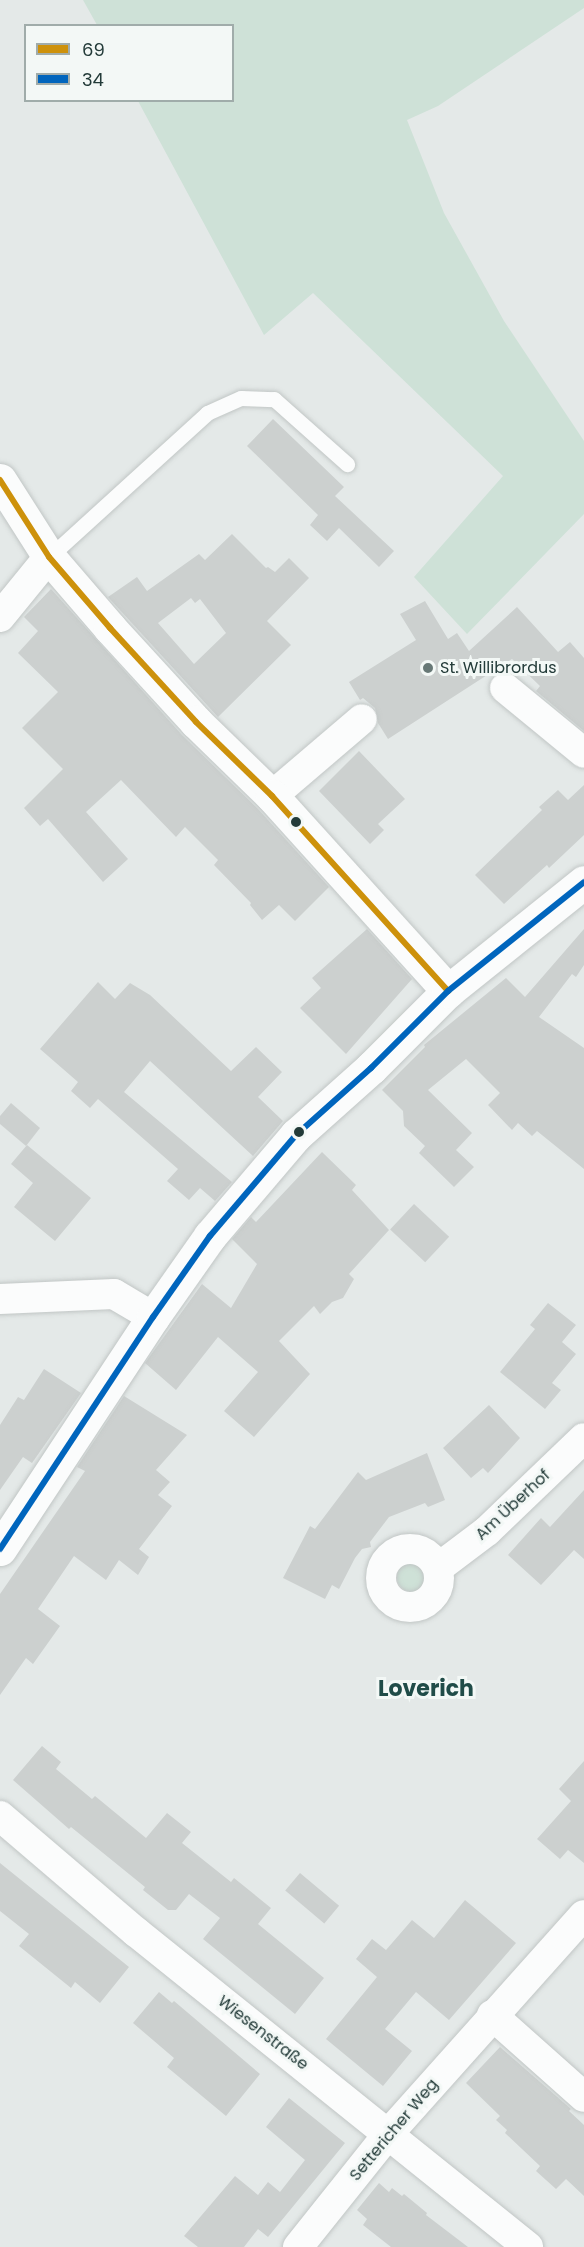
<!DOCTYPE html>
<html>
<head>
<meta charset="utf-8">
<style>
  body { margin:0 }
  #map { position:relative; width:584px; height:2247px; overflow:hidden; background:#e4e9e8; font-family:Poppins,sans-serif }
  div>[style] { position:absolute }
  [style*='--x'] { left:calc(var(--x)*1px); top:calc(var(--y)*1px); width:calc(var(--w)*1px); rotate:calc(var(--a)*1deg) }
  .green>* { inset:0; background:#cee1d7 }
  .round { border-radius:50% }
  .building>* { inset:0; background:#ccd0cf; transform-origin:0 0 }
  .roads { filter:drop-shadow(0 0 2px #c1c6c5) drop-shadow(0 0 2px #c1c6c5) }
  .lane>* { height:15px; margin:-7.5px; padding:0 7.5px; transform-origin:7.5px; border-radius:7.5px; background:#fbfcfc }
  .street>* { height:30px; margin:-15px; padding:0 15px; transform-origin:15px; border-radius:15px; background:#fbfcfc }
  .street>.ring { margin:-15px; padding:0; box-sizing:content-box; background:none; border:30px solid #fbfcfc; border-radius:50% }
  .secondary>* { height:33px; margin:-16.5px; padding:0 16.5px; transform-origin:16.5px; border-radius:16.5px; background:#fbfcfc }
  .bus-1>* { height:6px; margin:-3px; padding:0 3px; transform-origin:3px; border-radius:3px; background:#cd910b }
  .bus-2>* { height:6px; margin:-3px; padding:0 3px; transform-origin:3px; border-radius:3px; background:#0065bd }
  .dots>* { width:16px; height:16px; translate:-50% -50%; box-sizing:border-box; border:3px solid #f3f8f6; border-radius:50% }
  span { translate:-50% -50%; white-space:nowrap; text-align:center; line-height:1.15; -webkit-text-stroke:6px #f3f8f6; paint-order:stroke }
  .poi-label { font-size:16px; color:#233b39 }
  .left { translate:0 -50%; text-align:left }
  .street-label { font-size:16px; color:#233b39 }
  .district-label { font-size:22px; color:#204c48; font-weight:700 }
  .legend { position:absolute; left:24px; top:24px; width:210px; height:78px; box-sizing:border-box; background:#f3f8f6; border:2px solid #a0acaa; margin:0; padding:8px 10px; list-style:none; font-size:18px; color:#233b39 }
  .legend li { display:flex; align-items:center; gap:12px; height:30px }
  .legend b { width:30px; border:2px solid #a0acaa }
</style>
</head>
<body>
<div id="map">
  <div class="green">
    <div style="clip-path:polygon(83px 0,584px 0,584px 8px,438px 106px,407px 120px,444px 213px,504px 321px,584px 441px,584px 514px,467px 634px,414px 577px,503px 476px,313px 293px,264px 335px,138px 101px,232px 100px,232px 26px,97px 25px)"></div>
    <div class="round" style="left:397px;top:1562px;width:30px;height:30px"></div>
  </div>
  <div class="building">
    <div style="clip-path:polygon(273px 419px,344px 487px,335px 496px,394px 551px,379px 567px,339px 528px,327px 541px,310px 525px,318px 515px,247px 446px)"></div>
    <div style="clip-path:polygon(evenodd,232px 534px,266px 568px,268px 567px,275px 572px,289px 558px,309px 578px,267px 621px,291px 645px,218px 717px,108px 597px,137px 577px,147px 591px,199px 554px,205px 560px,232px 534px,191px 598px,195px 603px,200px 599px,226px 633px,194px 664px,158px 623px,191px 598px)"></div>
    <div style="clip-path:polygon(51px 589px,182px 735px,258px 809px,329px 887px,295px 921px,279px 905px,262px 920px,250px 905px,251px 903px,214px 865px,218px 860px,185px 827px,176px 837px,121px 780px,86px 812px,128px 859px,103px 882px,48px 819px,40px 826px,24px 808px,63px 769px,22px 728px,58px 692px,18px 653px,38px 631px,24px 617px)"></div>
    <div style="clip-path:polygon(425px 601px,448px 639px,457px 633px,469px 651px,517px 607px,558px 652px,570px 642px,584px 658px,584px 731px,536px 691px,540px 686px,512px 659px,388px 739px,378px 723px,375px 708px,363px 698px,360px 700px,349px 682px,416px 640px,400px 614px)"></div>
    <div style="clip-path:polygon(359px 751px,405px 799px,378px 824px,384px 830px,370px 844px,319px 791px)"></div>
    <div style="clip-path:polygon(584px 785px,584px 835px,549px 868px,547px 865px,504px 904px,475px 875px,542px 810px,539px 807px,558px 790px,568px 800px)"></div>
    <div style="clip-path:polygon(367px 929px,412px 979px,346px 1054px,300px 1008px,321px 988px,312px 978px)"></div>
    <div style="clip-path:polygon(584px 929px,584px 965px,576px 977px,572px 974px,539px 1017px,584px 1048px,584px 1169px,537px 1131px,532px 1136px,518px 1123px,512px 1130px,488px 1105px,500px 1093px,466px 1059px,428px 1090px,472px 1133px,456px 1150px,474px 1167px,454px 1187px,419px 1153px,425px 1146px,404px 1126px,403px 1111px,382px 1090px,425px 1047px,424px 1045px,506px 978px,525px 997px)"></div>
    <div style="clip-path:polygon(98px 982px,115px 999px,130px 983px,150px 995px,231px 1071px,256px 1047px,282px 1072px,258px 1097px,283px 1121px,253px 1156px,150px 1061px,124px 1092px,232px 1182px,215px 1201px,200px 1188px,189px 1200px,167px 1181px,178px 1169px,98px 1099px,90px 1108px,71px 1091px,78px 1082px,40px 1049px)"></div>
    <div style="clip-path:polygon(11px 1103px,40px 1128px,26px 1146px,0 1124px,0 1116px)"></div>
    <div style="clip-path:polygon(27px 1145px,91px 1198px,55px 1241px,14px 1207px,33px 1183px,11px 1164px)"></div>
    <div style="clip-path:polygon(322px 1152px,356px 1185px,352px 1190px,389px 1230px,349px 1274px,354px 1279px,343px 1298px,332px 1302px,320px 1314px,314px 1306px,279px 1341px,310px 1374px,254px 1437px,224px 1411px,258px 1372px,218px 1337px,176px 1390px,145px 1363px,202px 1284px,231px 1308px,257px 1264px,232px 1239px,251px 1217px,256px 1222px)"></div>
    <div style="left:414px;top:1204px;width:48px;height:35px;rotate:43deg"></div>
    <div style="clip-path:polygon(548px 1303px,576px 1325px,562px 1342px,576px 1354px,552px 1383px,561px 1390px,545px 1409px,500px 1372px,535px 1329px,530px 1325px)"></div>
    <div style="clip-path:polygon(44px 1369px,81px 1393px,32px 1463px,23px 1457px,0 1490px,0 1425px,18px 1397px,24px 1400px)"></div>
    <div style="clip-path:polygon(124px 1396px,187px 1435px,156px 1470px,170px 1482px,158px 1495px,172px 1506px,139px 1549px,149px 1557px,138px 1575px,119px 1560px,106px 1580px,74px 1556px,38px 1609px,60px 1626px,33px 1664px,26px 1658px,0 1695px,0 1594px,85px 1471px,77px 1467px)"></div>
    <div style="clip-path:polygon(489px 1405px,520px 1438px,488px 1473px,483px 1468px,471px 1478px,443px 1448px)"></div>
    <div style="clip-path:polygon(427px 1453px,445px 1500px,428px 1507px,425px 1503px,389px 1517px,370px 1542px,371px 1547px,362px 1549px,355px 1558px,339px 1589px,332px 1585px,325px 1599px,283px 1578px,310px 1526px,315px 1529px,358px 1472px,366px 1480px)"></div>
    <div style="clip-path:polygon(584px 1490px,584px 1559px,574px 1550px,541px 1585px,508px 1555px,541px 1518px,550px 1527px)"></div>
    <div style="clip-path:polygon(42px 1746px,61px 1762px,56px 1769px,92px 1799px,95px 1796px,146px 1838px,167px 1813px,191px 1832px,182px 1843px,231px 1882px,234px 1878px,271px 1908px,258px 1924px,324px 1978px,295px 2014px,203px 1939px,220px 1918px,189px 1894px,176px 1910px,168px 1910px,143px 1890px,145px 1887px,71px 1827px,69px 1829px,13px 1780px)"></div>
    <div style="clip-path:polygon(584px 1761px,584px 1863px,568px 1850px,560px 1859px,537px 1839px,571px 1801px,559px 1789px)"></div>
    <div style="clip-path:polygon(0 1863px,129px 1967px,100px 2003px,75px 1982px,71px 1988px,19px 1946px,29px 1934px,0 1911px)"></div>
    <div style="left:300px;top:1873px;width:51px;height:23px;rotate:40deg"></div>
    <div style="clip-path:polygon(465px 1900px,516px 1943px,449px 2020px,416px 1992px,385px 2029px,412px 2051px,383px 2086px,326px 2039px,377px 1977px,356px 1959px,372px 1939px,386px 1950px,412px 1920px,434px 1938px)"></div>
    <div style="clip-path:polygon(159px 1992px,172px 2003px,174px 2001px,260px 2074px,226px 2116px,167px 2067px,174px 2058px,133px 2023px)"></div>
    <div style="clip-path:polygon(500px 2047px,571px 2109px,569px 2111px,584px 2125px,584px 2196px,566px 2179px,556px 2189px,536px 2171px,540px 2166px,505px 2133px,507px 2130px,496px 2120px,500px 2116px,466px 2083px)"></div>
    <div style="clip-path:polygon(289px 2098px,345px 2143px,268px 2237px,258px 2229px,244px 2247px,198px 2247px,184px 2236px,235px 2176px,258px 2195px,268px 2182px,280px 2192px,305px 2160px,266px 2127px)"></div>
    <div style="clip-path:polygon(379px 2183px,389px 2192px,392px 2188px,402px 2196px,404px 2194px,427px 2213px,426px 2215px,468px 2247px,391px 2247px,363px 2225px,367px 2219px,357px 2210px)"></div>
  </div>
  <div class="roads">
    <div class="lane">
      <div style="--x:49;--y:557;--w:214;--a:-42.3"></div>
      <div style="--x:207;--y:413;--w:37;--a:-24"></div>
      <div style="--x:241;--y:398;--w:33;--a:2"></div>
      <div style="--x:274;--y:399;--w:98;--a:41.7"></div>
    </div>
    <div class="street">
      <div style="--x:0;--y:617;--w:77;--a:-50.8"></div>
      <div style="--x:505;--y:688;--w:102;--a:39.4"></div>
      <div style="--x:272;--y:796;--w:118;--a:-40.5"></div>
      <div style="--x:0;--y:1299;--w:114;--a:-2.5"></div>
      <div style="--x:114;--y:1294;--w:45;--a:30.5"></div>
      <div class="ring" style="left:381px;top:1549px;width:28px;height:28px"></div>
      <div style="--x:438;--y:1568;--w:61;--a:-37.1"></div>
      <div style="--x:487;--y:1531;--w:134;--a:-43.8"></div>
      <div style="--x:0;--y:1816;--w:179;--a:40.5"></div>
      <div style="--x:136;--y:1932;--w:503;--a:38.78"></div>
      <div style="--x:492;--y:2015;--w:123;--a:41.7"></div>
      <div style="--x:298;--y:2247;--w:146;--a:-51.4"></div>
      <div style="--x:389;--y:2133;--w:292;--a:-48.2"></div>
    </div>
    <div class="secondary">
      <div style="--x:0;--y:480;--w:91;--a:57.5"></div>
      <div style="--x:49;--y:557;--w:94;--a:49.3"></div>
      <div style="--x:110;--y:628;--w:127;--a:47.5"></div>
      <div style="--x:196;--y:722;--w:106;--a:44.2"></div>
      <div style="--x:272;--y:796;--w:263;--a:47.9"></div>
      <div style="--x:0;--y:1549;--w:278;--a:-56.6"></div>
      <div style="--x:153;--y:1317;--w:99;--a:-54.9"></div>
      <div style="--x:210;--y:1236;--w:133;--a:-49.6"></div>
      <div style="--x:296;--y:1135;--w:101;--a:-41.8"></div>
      <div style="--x:371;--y:1068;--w:109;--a:-45"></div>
      <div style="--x:448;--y:991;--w:174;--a:-38.7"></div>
    </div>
  </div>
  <div class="bus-1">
    <div style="--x:0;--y:480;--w:91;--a:57.5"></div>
    <div style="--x:49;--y:557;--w:94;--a:49.3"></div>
    <div style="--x:110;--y:628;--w:127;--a:47.5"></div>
    <div style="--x:196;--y:722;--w:106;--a:44.2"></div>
    <div style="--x:272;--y:796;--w:263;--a:47.9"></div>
  </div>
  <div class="bus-2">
    <div style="--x:0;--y:1549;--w:278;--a:-56.6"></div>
    <div style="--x:153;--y:1317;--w:99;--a:-54.9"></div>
    <div style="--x:210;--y:1236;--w:133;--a:-49.6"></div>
    <div style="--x:296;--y:1135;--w:101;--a:-41.8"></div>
    <div style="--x:371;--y:1068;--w:109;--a:-45"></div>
    <div style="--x:448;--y:991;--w:174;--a:-38.7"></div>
  </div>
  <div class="dots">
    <div style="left:428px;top:668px;background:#677876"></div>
    <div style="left:296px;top:822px;background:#233b39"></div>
    <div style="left:299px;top:1132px;background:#233b39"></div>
  </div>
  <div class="poi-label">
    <span class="left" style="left:440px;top:668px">St. Willibrordus</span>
  </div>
  <div class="street-label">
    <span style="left:513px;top:1505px;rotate:-43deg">Am Überhof</span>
    <span style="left:263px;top:2033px;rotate:38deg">Wiesenstraße</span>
    <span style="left:394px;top:2130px;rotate:-50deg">Settericher Weg</span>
  </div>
  <div class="district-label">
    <span style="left:426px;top:1689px">Loverich</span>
  </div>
  <ul class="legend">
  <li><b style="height:8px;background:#cd910b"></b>69</li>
  <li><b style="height:8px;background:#0065bd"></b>34</li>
  </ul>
</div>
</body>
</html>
